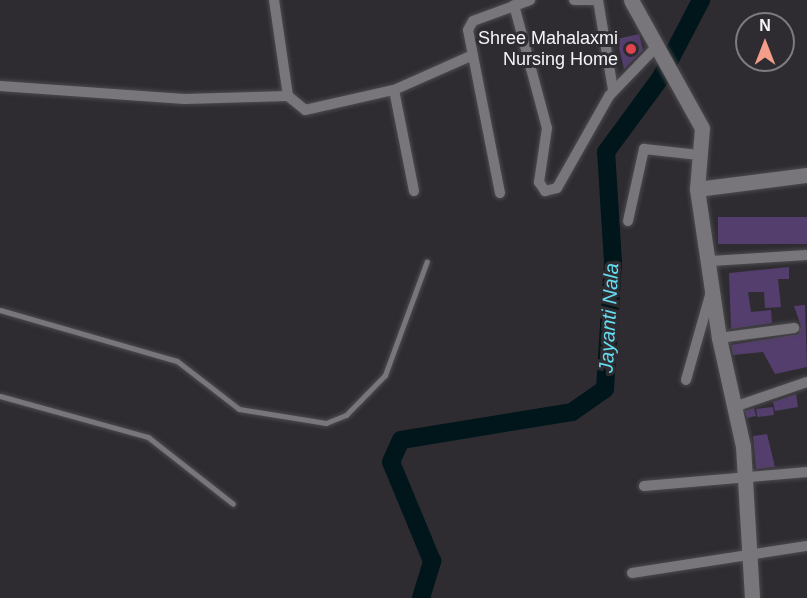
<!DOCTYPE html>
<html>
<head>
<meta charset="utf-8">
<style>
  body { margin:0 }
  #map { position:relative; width:807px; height:598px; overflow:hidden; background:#2e2c31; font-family:Arial,sans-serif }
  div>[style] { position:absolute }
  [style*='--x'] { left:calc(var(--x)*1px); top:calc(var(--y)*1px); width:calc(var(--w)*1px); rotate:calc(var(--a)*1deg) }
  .river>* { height:18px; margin:-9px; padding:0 9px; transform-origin:9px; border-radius:9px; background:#00161a }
  .building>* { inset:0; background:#543e6d; transform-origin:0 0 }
  .roads { filter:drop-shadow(0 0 2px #4c4b4e) drop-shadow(0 0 2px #4c4b4e) }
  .lane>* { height:5px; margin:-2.5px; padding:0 2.5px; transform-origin:2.5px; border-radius:2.5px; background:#78767b }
  .street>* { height:10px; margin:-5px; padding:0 5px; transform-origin:5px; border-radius:5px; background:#78767b }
  .secondary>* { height:15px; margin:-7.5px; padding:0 7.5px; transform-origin:7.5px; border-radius:7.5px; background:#78767b }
  .dots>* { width:16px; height:16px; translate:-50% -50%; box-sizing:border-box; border:3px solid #2e2c31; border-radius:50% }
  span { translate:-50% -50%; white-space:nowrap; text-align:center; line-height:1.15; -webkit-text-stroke:6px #2e2c31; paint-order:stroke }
  .poi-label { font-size:18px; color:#f5f4f7 }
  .right { translate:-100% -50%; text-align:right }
  .water-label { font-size:20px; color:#65ddf0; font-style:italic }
  .north { position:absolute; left:735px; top:12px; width:60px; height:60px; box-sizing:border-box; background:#2e2c31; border:2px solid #7e7c80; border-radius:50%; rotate:0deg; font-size:16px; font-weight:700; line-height:24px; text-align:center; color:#f5f4f7 }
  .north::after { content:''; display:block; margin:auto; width:21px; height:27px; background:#f49e89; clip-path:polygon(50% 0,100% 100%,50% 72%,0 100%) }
</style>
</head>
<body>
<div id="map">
  <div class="river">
    <div style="--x:421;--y:598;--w:39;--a:-73"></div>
    <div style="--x:432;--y:561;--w:107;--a:-112.5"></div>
    <div style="--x:391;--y:462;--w:24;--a:-66"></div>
    <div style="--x:401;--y:440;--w:173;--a:-9.3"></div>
    <div style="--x:572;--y:412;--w:40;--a:-34.9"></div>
    <div style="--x:605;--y:389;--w:127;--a:-86.4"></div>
    <div style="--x:613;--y:262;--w:110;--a:-93.6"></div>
    <div style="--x:606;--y:152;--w:93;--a:-53.7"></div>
    <div style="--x:661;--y:77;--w:87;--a:-62.5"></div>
  </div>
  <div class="building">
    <div style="clip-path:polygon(639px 34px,643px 50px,624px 69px,617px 39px)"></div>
    <div style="left:807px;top:217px;width:27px;height:89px;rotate:90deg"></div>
    <div style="clip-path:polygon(789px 267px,789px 279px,778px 279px,781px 307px,765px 308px,764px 292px,748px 292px,751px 312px,771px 310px,772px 323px,731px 329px,729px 273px)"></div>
    <div style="clip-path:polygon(805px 305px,807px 367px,775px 374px,763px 352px,733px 355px,731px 345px,798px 334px,801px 326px,794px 306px)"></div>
    <div style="clip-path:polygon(796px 394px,798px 407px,775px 411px,773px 402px)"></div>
    <div style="left:773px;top:407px;width:8px;height:17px;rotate:83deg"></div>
    <div style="clip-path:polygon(754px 408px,756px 416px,747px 418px,745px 411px)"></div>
    <div style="clip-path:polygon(767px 434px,775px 467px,756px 469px,753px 436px)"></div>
  </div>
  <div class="roads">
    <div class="lane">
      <div style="--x:0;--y:310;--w:184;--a:16.1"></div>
      <div style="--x:177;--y:361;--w:78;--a:37.7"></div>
      <div style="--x:239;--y:409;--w:88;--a:9.1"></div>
      <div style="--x:326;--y:423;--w:22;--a:-22"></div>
      <div style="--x:346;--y:415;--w:56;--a:-45.7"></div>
      <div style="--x:385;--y:375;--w:121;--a:-69.8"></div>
      <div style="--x:0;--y:396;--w:154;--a:15.5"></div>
      <div style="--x:148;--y:437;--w:108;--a:38.2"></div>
    </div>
    <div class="street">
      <div style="--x:274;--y:0;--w:97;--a:81.7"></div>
      <div style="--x:288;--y:96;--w:22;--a:39"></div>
      <div style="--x:305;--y:110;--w:91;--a:-12.7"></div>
      <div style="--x:394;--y:90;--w:86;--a:-23.9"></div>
      <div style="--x:574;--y:0;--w:21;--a:0"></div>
      <div style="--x:598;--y:0;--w:91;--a:80.5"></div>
      <div style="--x:514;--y:5;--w:127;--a:75"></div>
      <div style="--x:547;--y:128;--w:55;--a:98.4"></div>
      <div style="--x:539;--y:182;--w:11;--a:56"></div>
      <div style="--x:545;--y:191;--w:12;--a:-14"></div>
      <div style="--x:557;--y:188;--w:106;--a:-60.5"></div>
      <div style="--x:609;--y:96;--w:68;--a:-46.2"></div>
      <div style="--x:0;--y:86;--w:185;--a:4"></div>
      <div style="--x:185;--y:99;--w:103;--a:-1.7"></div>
      <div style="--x:394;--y:90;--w:103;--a:78.8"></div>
      <div style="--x:500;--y:193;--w:166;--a:-101.1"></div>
      <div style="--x:468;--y:30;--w:10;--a:-61"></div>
      <div style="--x:473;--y:21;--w:61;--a:-20.2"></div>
      <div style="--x:628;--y:221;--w:74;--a:-77.5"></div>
      <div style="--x:644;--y:149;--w:55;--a:6.2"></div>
      <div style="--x:711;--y:261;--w:96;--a:-3.6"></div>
      <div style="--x:719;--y:338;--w:76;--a:-7.6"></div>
      <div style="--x:686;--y:380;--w:96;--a:-74.2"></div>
      <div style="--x:734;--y:407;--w:77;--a:-18.9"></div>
      <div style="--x:644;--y:486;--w:164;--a:-4.9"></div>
      <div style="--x:632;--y:573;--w:177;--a:-8.8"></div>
    </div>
    <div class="secondary">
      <div style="--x:631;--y:0;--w:146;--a:61"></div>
      <div style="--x:702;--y:128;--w:61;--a:94.7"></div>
      <div style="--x:697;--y:189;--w:151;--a:81.6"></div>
      <div style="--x:719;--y:338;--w:111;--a:77.5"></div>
      <div style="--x:743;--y:446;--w:152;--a:86.6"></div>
      <div style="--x:697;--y:189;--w:111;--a:-7.3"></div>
    </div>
  </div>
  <div class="dots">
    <div style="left:631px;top:49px;background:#e0444e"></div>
  </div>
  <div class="poi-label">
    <span class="right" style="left:618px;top:49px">Shree Mahalaxmi<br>Nursing Home</span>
  </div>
  <div class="water-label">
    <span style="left:609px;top:318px;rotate:-87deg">Jayanti Nala</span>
  </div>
  <div class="north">N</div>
</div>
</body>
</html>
